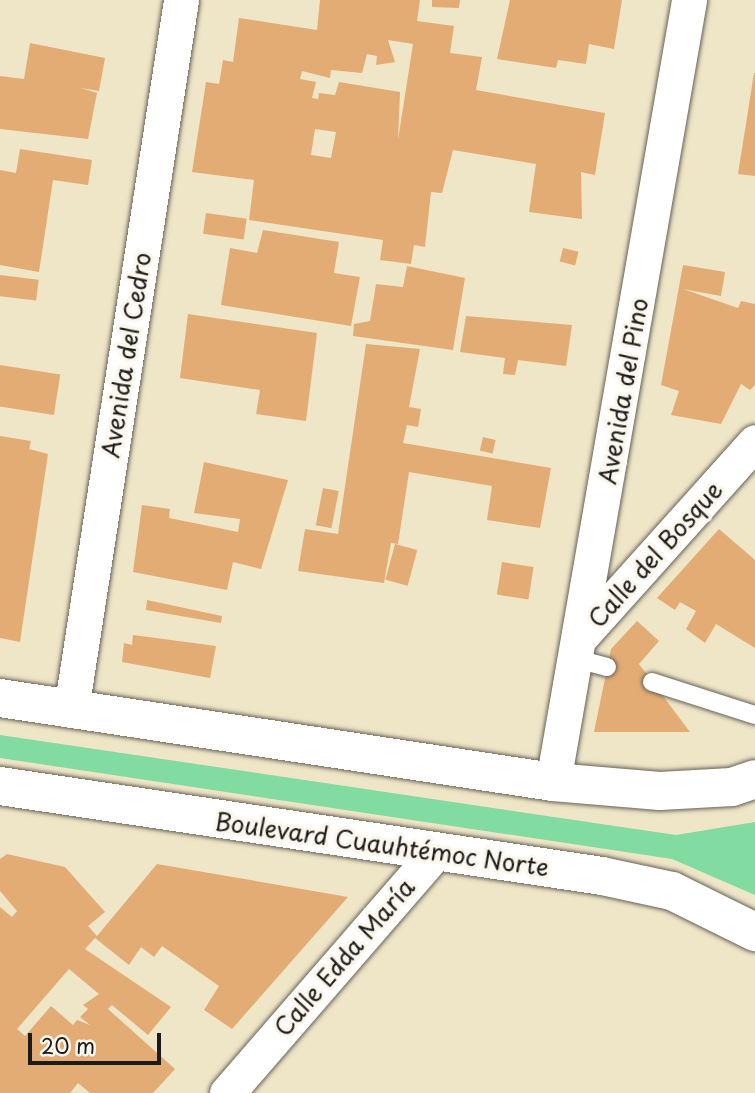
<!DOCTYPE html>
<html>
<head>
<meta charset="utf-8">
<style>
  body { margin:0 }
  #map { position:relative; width:755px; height:1093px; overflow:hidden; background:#efe5c7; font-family:"Playpen Sans",sans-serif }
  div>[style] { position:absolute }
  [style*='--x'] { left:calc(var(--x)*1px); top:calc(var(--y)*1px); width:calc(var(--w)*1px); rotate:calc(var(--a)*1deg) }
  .green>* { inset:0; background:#82dba0 }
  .building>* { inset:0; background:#e4ac75; transform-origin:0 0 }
  .roads { filter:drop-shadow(0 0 2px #666258) drop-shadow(0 0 2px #666258) }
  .service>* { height:18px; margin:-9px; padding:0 9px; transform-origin:9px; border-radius:9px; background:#fff }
  .minor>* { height:35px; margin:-17.5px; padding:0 17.5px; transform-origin:17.5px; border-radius:17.5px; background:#fff }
  .primary>* { height:38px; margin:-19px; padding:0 19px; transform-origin:19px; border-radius:19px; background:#fff }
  span { translate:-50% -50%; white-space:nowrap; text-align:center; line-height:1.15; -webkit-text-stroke:7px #fbf7ec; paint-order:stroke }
  .street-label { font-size:24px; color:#1c1c1c }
  .scale { position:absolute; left:28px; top:1033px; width:133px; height:32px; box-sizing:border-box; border:4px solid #1c1c1c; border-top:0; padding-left:9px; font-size:21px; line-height:24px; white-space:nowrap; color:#1c1c1c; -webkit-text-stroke:5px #fbf7ec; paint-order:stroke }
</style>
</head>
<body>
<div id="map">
  <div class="green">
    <div style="clip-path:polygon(0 735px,676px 835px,755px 822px,755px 895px,672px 859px,0 758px)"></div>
  </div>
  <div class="building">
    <div style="clip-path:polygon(evenodd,320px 0,420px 0,417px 21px,454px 26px,450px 53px,482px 57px,476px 90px,605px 113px,595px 175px,581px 172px,582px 219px,529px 212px,536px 164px,453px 150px,442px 193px,431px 192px,425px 247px,414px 245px,411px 264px,380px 260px,383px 240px,249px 220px,254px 180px,192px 172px,206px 82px,219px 84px,223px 60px,233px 62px,239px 18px,317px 30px,320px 0,388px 40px,413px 44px,398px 140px,400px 92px,339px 82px,335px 95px,319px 93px,318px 99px,312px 98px,316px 82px,300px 79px,302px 71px,330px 78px,331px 70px,362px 73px,367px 54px,377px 56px,376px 65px,395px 62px,388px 40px,320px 0,315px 129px,336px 132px,331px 158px,311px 155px,315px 129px)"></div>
    <div style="clip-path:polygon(432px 0,460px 0,459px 8px,432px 7px)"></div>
    <div style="clip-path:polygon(510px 0,622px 0,614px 49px,589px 44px,586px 64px,558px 60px,556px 68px,497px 59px)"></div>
    <div style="clip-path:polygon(30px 43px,105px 58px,99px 91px,81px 88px,97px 93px,88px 139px,0 129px,0 76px,24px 79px)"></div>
    <div style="clip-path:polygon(754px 73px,755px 73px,755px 176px,738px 174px)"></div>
    <div style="clip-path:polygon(20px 149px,92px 160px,88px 185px,53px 180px,39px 272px,0 265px,0 170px,16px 173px)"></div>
    <div style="left:206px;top:213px;width:41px;height:21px;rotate:8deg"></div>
    <div style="clip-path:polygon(263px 230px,339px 242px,334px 273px,360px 277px,351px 326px,221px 305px,230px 248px,257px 253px)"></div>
    <div style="left:563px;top:248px;width:16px;height:14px;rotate:14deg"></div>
    <div style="clip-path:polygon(683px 265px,725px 272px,721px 296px,683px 289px,738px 308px,741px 301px,755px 304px,755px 385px,750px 390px,741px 384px,721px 424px,671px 415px,679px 391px,661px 385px)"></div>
    <div style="clip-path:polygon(407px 266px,465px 278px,453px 350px,353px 336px,354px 324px,370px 321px,376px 284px,403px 287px)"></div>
    <div style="left:0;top:275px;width:39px;height:21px;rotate:7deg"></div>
    <div style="clip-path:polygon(188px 314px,317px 333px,306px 421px,256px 414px,260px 390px,180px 378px)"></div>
    <div style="clip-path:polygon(466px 316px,572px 325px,566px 366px,518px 360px,515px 375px,503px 374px,505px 358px,460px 352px)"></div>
    <div style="clip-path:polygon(366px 344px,420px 349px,409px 407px,421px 409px,418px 427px,407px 425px,403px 443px,551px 468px,540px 528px,487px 520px,492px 486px,409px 472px,398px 544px,391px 543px,384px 583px,298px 571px,305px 529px,338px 534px)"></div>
    <div style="left:0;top:365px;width:61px;height:41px;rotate:9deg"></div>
    <div style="clip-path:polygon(0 436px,31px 441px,29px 449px,48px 454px,20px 642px,0 638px)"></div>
    <div style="left:483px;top:437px;width:13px;height:14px;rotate:13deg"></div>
    <div style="clip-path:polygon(204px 462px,288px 480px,261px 569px,233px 562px,227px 590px,133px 572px,142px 505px,170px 509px,169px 518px,238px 532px,240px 519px,194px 513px)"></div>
    <div style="left:323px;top:488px;width:16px;height:38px;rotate:11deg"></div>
    <div style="clip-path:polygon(719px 529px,755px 560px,755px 648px,716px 624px,705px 643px,686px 629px,696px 611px,680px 602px,675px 610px,657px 598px)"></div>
    <div style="left:395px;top:544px;width:23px;height:37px;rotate:15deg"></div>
    <div style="left:502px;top:562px;width:32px;height:33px;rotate:9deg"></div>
    <div style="clip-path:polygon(147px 600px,222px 616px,221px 623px,146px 610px)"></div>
    <div style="clip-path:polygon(637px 621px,659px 641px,639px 664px,690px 732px,594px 732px,611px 649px)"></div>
    <div style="clip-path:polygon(133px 635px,216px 646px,210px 678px,122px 662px,124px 643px,132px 645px)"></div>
    <div style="clip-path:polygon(evenodd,7px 854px,65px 867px,105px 912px,88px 926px,97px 936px,157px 864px,348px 897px,232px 1029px,204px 1010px,219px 986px,162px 946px,154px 957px,141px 947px,129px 965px,95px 938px,85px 949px,171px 1007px,148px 1035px,112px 1005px,108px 1009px,175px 1069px,153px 1093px,90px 1093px,78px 1083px,70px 1093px,0 1093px,0 907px,12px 917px,17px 911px,0 891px,0 859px,7px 854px,69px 969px,99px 994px,83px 1005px,88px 1009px,80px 1017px,90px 1025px,77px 1020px,73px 1025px,51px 1006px,25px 1036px,17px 1029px,69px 969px)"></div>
  </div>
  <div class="roads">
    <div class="service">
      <div style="--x:577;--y:659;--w:31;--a:15"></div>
      <div style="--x:652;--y:682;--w:108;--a:17.8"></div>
    </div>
    <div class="minor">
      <div style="--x:582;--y:635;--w:259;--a:-48.1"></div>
      <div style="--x:71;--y:710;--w:718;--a:-81.19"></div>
      <div style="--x:553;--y:782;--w:794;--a:-80.13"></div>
      <div style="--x:227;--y:1093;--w:316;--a:-49.1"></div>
    </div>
    <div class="primary">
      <div style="--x:0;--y:698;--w:559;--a:8.64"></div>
      <div style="--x:553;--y:782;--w:107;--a:4.8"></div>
      <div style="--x:660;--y:791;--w:72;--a:-3.2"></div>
      <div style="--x:732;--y:787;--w:24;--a:-19"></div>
      <div style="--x:0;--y:786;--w:609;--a:8.5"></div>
      <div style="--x:602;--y:876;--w:72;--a:12.1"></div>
      <div style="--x:672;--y:891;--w:93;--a:26.3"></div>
    </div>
  </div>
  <div class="street-label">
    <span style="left:126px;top:355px;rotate:-81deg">Avenida del Cedro</span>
    <span style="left:623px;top:391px;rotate:-80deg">Avenida del Pino</span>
    <span style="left:655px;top:554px;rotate:-48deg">Calle del Bosque</span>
    <span style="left:382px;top:844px;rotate:8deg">Boulevard Cuauhtémoc Norte</span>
    <span style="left:344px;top:957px;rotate:-49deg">Calle Edda María</span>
  </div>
  <div class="scale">20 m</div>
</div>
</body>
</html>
